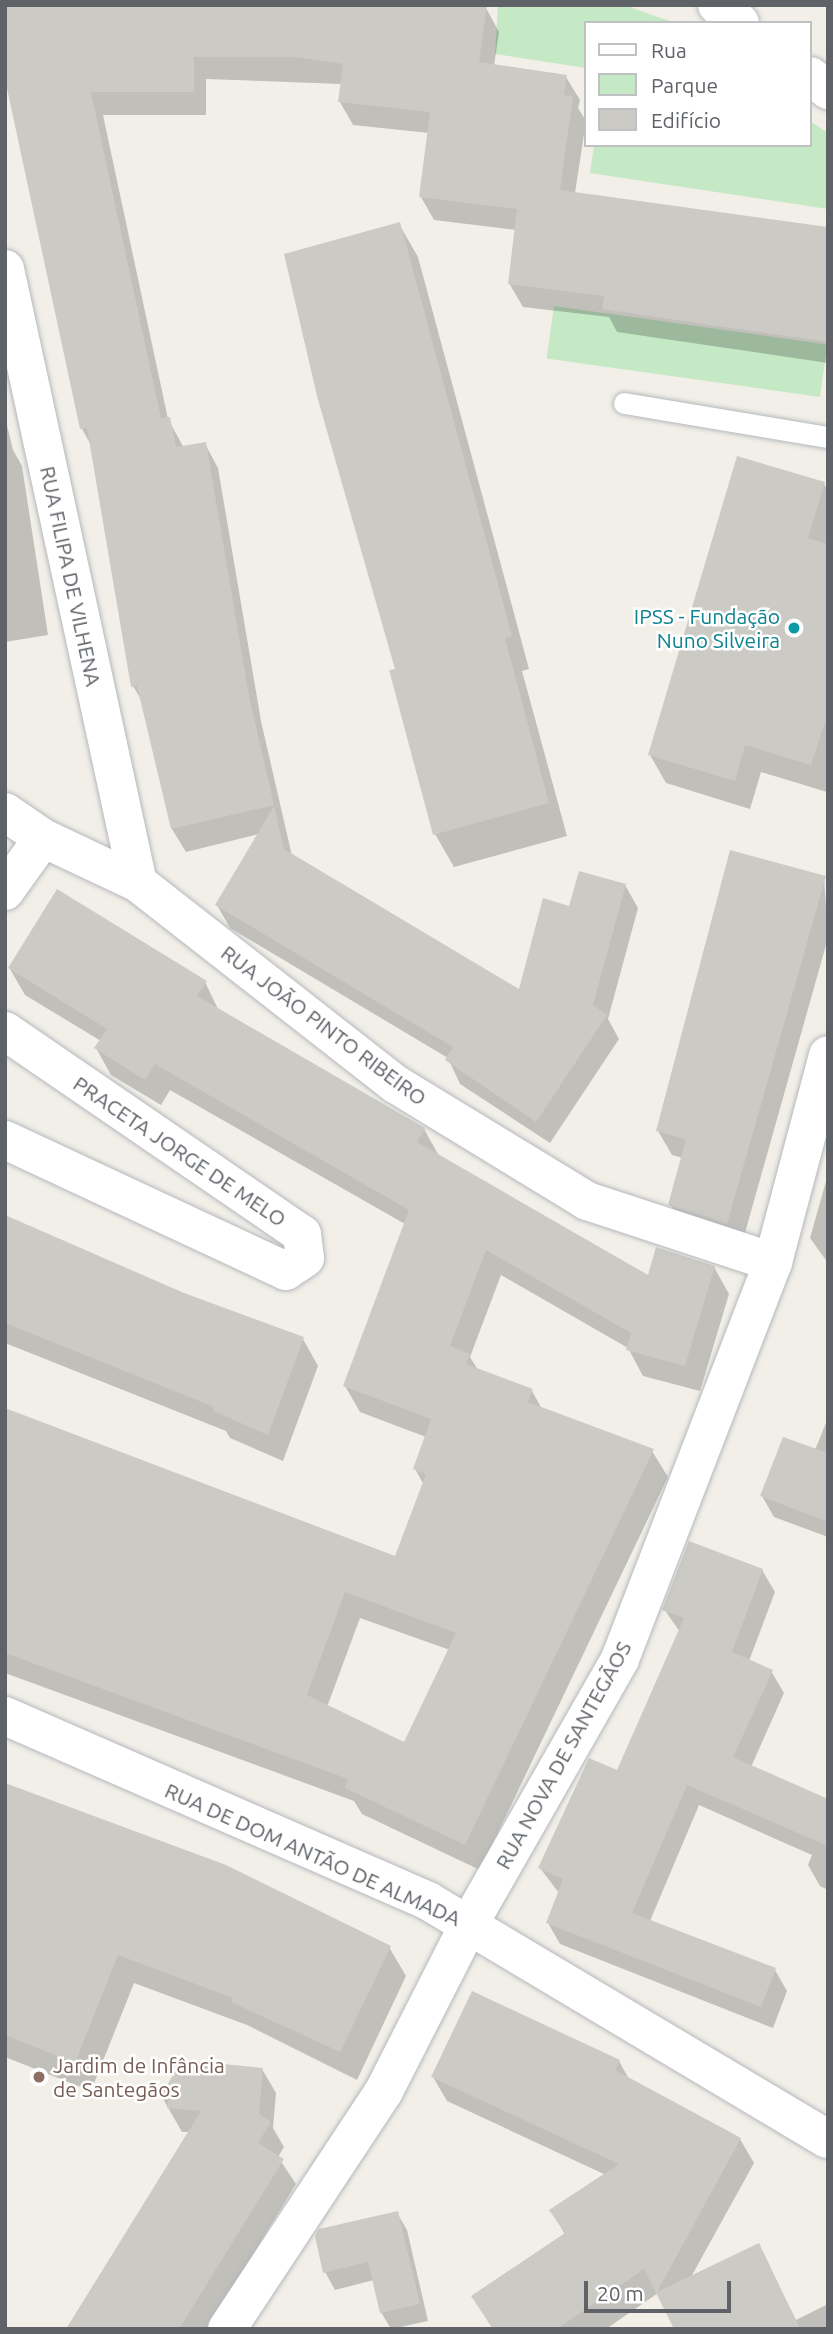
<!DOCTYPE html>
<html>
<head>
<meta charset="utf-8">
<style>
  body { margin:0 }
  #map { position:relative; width:833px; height:2334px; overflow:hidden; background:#f1efe8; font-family:Ubuntu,sans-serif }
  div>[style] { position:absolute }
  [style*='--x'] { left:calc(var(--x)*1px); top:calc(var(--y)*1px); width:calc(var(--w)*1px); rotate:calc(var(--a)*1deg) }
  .green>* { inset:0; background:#c5e8c5; transform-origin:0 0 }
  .shadow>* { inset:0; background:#0003 }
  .building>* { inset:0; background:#cccac5 }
  .roads { filter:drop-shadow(0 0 2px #b5b8bc) drop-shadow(0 0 2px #b5b8bc) }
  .lane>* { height:21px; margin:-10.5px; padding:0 10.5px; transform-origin:10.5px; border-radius:10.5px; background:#fff }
  .street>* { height:38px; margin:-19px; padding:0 19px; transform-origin:19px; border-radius:19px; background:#fff }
  .dots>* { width:19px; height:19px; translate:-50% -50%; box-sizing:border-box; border:4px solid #fff; border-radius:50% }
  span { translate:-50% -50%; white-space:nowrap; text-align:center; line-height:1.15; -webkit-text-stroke:5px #fff; paint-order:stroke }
  .street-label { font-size:21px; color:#5f6368 }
  .culture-label { font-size:21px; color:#0d838f }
  .right { translate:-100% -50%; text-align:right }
  .education-label { font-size:21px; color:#785e54 }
  .left { translate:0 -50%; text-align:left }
  .frame { position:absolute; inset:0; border:7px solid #5f6368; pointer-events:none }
  .legend { position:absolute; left:584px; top:21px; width:228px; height:126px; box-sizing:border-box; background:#fff; border:2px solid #bfc1c3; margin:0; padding:9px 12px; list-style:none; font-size:21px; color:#5f6368 }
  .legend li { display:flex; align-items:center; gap:14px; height:35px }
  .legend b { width:35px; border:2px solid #bfc1c3 }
  .scale { position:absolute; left:584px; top:2281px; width:147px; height:32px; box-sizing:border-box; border:4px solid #5f6368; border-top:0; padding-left:9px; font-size:21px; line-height:24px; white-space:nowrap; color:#5f6368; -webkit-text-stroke:5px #fff; paint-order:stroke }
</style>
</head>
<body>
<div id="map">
  <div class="green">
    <div style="clip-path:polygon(498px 5px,624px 5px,675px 23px,586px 23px,586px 68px,495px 54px)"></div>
    <div style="clip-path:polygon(810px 121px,828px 133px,828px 209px,590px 173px,594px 145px,810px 145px)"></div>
    <div style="left:554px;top:306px;width:276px;height:53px;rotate:8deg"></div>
  </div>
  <div class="shadow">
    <div style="clip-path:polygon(486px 8px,499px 32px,494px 66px,566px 77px,580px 100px,578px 108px,586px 121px,575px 193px,828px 229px,828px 363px,617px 332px,609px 317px,523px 307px,509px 283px,516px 230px,434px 220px,421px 197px,429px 133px,353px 125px,340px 102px,342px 84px,206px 79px,206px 115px,103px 115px,168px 419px,184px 448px,205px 444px,218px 468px,261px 721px,292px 856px,520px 992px,570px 908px,625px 885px,638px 908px,608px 1019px,619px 1039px,550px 1143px,460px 1084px,448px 1058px,230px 928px,217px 905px,259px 834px,186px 852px,172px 829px,143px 703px,133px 686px,92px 447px,82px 429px,6px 76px)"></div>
    <div style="clip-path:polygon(399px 224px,418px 257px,529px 669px,522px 671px,567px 836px,454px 867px,435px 834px,397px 670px)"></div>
    <div style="clip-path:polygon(5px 417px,13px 450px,22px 466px,48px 635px,5px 642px)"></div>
    <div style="clip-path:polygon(824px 484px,828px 491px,827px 792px,761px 772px,750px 809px,666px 783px,650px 755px)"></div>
    <div style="clip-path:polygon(824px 877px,828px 938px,741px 1247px,684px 1228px,670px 1204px,683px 1158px,672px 1155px,658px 1131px)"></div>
    <div style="clip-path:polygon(evenodd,10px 969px,205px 982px,219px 1011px,424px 1129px,439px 1156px,649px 1278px,714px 1267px,729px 1294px,700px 1391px,643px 1376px,628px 1348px,501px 1275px,470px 1357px,478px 1370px,532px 1391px,542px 1409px,652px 1451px,668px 1477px,480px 1870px,362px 1814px,354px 1801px,5px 1673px,5px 1410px,396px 1558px,424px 1485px,415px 1469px,426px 1437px,360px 1412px,345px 1386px,405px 1224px,170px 1090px,161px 1105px,111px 1075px,96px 1048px,101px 1041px,25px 995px,10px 969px,360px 1618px,450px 1650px,405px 1744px,327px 1707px,360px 1618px)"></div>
    <div style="clip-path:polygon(828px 1174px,828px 1263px,810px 1238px)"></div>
    <div style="clip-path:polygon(5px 1216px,183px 1295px,303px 1339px,318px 1366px,283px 1461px,230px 1438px,226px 1431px,5px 1343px)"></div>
    <div style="clip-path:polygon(828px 1418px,828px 1537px,774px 1517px,762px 1496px,815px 1450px)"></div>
    <div style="clip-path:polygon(762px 1570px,775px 1592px,749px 1661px,771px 1671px,784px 1693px,751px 1767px,828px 1801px,828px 1890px,820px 1886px,808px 1865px,812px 1855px,699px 1805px,650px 1921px,775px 1970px,787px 1991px,773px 2028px,560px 1944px,548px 1923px,559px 1893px,540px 1868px,618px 1772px,680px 1632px,664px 1609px)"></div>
    <div style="clip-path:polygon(5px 1785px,389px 1947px,406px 1976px,357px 2080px,247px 2025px,134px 1983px,91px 2091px,5px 2057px)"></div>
    <div style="clip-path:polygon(619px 2061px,629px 2079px,740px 2139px,754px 2163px,691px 2277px,758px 2245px,796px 2320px,828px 2304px,828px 2329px,675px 2329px,658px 2293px,606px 2329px,493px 2329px,473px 2297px,565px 2235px,552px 2211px,606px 2175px,447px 2101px,433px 2077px)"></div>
    <div style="clip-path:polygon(262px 2069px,276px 2093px,273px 2128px,284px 2147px,278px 2157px,296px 2184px,207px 2329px,69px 2329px,189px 2132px,182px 2132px,162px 2097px)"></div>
    <div style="clip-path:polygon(397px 2213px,407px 2230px,428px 2321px,391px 2329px,381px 2312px,374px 2280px,335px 2290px,325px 2272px)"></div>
  </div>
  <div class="building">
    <div style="clip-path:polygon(5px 5px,487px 5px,479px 62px,567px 75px,564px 95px,573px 96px,560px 190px,828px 227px,828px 342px,602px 309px,604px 296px,508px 284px,517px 209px,419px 197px,430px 112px,338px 102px,343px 64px,296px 57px,194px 57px,194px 92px,91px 92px,161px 418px,170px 417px,176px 447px,206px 442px,249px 696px,274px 805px,171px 829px,137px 686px,131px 687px,87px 428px,80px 429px,5px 79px)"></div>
    <div style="clip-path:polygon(400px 222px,512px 636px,505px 638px,549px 803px,433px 835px,389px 670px,395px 669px,317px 396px,284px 254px)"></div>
    <div style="clip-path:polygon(737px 456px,825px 482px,808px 538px,828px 544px,828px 713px,811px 765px,745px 745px,735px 781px,648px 755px)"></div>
    <div style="clip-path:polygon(274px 806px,284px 849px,519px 989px,543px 898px,569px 906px,579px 871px,626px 884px,593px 1005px,607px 1015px,536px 1122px,445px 1060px,453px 1047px,215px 905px)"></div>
    <div style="clip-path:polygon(730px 850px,826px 876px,727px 1224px,668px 1205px,686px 1139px,656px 1131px)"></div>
    <div style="clip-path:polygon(evenodd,57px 889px,207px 981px,197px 996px,425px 1128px,417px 1142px,648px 1275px,656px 1247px,715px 1266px,685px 1366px,626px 1350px,631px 1333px,486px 1250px,450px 1346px,470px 1354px,466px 1364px,533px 1389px,528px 1402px,654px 1449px,465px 1845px,345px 1788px,348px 1779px,5px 1653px,5px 1408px,395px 1556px,426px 1474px,413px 1469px,431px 1419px,343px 1386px,409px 1210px,155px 1064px,145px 1080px,94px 1048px,107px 1029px,8px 968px,57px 889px,345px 1592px,456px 1633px,404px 1742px,307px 1695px,345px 1592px)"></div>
    <div style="clip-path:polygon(5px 1215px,184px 1293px,304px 1337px,268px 1435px,213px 1411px,214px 1407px,5px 1323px)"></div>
    <div style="clip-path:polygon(783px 1437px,828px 1453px,828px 1522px,760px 1496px)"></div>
    <div style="clip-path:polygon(689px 1541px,763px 1569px,732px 1652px,773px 1670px,733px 1757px,828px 1799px,828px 1846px,687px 1785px,632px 1913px,776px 1968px,761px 2007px,546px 1923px,563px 1879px,538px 1868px,589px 1758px,617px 1770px,684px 1618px,662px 1610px)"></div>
    <div style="clip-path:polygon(5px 1783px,226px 1865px,391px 1946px,340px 2052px,231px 2002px,233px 1998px,118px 1955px,75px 2063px,5px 2035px)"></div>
    <div style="clip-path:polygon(472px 1991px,620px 2060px,615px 2070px,741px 2138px,657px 2292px,759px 2243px,800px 2329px,674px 2329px,644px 2269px,557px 2329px,493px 2329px,471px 2296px,565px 2233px,549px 2210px,619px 2164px,431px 2077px)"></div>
    <div style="clip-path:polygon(182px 2060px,263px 2068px,259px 2114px,271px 2122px,258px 2143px,284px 2159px,179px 2329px,66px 2329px,201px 2111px,167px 2108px,168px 2100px,160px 2097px)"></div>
    <div style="clip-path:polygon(398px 2211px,420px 2304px,380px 2313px,368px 2262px,323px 2273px,315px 2236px,319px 2229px)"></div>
  </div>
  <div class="roads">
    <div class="lane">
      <div style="--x:624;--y:403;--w:207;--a:9.5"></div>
    </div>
    <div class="street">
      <div style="--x:717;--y:5;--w:29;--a:38"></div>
      <div style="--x:810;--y:76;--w:23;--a:38"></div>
      <div style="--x:5;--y:269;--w:628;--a:77.78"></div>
      <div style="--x:5;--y:812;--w:46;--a:34.4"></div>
      <div style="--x:43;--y:838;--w:105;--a:25.3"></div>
      <div style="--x:138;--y:883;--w:328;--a:38"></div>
      <div style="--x:397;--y:1085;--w:223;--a:31.4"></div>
      <div style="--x:587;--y:1201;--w:196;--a:18.2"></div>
      <div style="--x:5;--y:891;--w:65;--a:-54.4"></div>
      <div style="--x:5;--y:1031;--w:360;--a:34.4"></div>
      <div style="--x:302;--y:1234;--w:24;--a:83"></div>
      <div style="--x:305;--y:1258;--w:23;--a:146"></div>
      <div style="--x:286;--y:1271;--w:310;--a:-155"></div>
      <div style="--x:5;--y:1716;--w:462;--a:23.6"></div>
      <div style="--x:428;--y:1901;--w:465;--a:30.8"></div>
      <div style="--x:227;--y:2329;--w:285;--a:-56.6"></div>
      <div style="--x:384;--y:2091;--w:187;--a:-63"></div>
      <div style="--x:469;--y:1924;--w:305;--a:-60.3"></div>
      <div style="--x:620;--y:1659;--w:425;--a:-68.9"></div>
      <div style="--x:773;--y:1262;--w:214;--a:-75.1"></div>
    </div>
  </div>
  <div class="dots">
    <div style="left:794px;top:628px;background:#0f9aa8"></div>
    <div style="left:39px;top:2077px;background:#8d6e63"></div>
  </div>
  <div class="street-label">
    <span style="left:71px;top:576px;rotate:78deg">RUA FILIPA DE VILHENA</span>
    <span style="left:324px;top:1025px;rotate:37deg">RUA JOÃO PINTO RIBEIRO</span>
    <span style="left:180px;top:1151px;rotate:34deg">PRACETA JORGE DE MELO</span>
    <span style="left:563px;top:1755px;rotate:-61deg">RUA NOVA DE SANTEGÃOS</span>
    <span style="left:313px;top:1854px;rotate:24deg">RUA DE DOM ANTÃO DE ALMADA</span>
  </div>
  <div class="culture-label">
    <span class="right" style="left:780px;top:628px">IPSS - Fundação<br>Nuno Silveira</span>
  </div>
  <div class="education-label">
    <span class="left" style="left:53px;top:2077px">Jardim de Infância<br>de Santegãos</span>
  </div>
  <div class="frame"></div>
  <ul class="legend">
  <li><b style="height:9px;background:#fff"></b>Rua</li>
  <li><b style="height:19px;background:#c5e8c5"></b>Parque</li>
  <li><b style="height:19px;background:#cccac5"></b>Edifício</li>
  </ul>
  <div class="scale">20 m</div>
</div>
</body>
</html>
